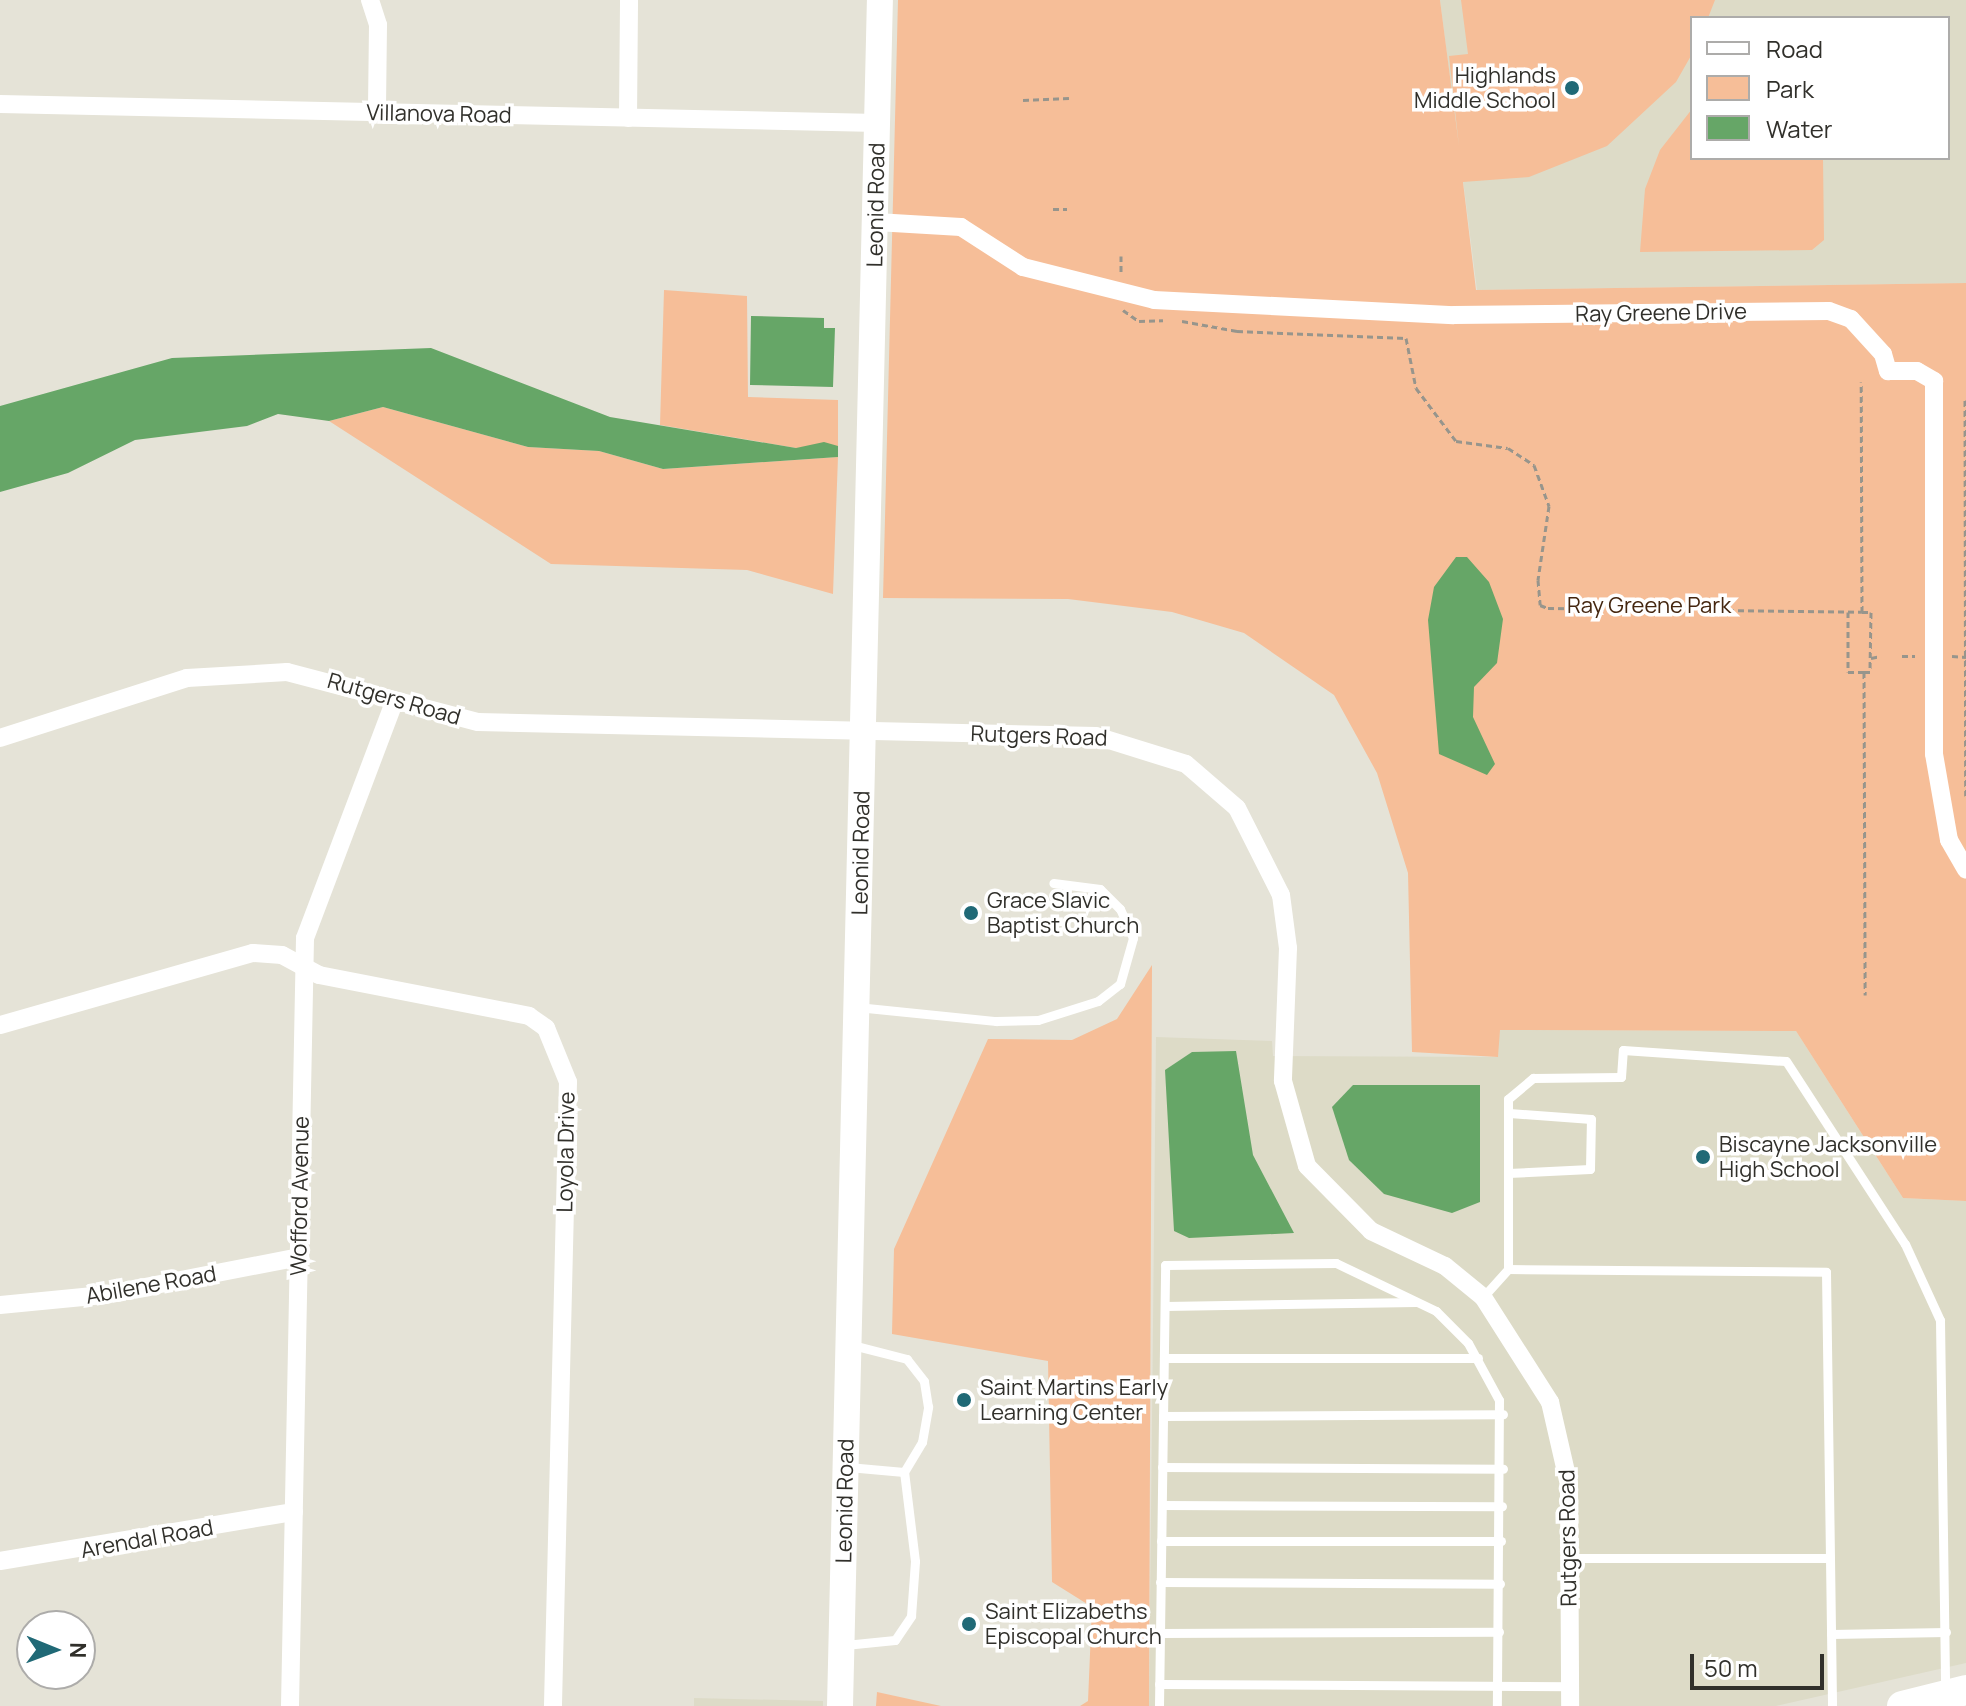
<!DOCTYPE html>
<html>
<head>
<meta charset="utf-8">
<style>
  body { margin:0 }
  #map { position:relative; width:1966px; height:1706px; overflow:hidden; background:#e5e3d7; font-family:Manrope,sans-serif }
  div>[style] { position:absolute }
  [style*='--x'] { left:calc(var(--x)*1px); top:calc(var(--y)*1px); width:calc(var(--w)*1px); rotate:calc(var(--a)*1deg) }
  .built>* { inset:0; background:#dddbc7 }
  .green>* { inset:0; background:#f6be98 }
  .water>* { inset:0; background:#66a667 }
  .path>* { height:3px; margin-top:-1.5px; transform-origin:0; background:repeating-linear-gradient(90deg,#97958c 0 6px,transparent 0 10px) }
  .lane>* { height:9px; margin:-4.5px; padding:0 4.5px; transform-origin:4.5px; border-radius:4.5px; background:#fff }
  .street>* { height:18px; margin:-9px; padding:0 9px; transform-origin:9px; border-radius:9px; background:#fff }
  .secondary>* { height:26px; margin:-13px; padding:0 13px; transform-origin:13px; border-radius:13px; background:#fff }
  .primary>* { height:30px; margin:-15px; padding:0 15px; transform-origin:15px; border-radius:15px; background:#fff }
  .dots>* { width:22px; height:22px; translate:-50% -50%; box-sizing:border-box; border:4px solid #fff; border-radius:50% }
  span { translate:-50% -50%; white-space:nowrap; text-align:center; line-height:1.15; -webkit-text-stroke:7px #fff; paint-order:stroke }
  .poi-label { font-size:22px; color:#31302b }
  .right { translate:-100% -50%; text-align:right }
  .left { translate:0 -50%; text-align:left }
  .street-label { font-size:22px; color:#31302b }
  .park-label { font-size:22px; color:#44260f }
  .legend { position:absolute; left:1690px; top:16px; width:260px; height:144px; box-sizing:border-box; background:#fff; border:2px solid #adacaa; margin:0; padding:10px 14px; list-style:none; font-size:24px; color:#31302b }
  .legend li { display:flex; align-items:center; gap:16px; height:40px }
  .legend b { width:40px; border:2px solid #adacaa }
  .north { position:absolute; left:16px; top:1610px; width:80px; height:80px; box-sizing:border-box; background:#fff; border:2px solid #adacaa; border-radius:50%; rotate:91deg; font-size:22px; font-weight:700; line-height:32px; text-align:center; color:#31302b }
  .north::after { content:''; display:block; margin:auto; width:28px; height:36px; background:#206976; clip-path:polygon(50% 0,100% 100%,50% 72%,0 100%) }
  .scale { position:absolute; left:1690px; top:1654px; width:134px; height:36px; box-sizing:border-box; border:4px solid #31302b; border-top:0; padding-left:10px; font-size:24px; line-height:28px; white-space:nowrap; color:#31302b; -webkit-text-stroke:6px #fff; paint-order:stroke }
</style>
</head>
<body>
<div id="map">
  <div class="built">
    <div style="clip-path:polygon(evenodd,1440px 0,1966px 0,1966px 283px,1477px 290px,1440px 0,1692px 18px,1948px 18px,1948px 158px,1692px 158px,1692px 18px)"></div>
    <div style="clip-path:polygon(1499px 1030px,1796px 1031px,1903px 1198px,1966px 1201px,1966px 1663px,1776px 1706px,1149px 1706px,1156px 1037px,1272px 1041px,1273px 1056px,1498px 1057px)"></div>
    <div style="clip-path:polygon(694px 1698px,823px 1701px,823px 1706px,694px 1706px)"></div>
  </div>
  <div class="green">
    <div style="clip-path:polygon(898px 0,1440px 0,1459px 146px,1449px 56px,1468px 54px,1461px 0,1715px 0,1708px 18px,1692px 18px,1692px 54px,1676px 82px,1607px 146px,1529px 177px,1463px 182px,1476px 290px,1966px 283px,1966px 1201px,1903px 1198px,1796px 1031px,1500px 1030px,1498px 1057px,1412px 1052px,1408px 873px,1377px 773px,1334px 695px,1244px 633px,1172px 612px,1068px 599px,883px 598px)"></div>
    <div style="clip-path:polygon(1692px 109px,1692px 158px,1823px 158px,1824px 240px,1812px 250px,1640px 252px,1645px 189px,1660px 150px)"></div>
    <div style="clip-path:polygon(664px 290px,747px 296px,748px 397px,838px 400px,838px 446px,796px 448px,660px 425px)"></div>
    <div style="clip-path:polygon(383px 407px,528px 447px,599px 451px,663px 469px,838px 457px,833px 594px,747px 570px,551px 564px,329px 421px)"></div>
    <div style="clip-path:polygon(1152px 965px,1149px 1706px,1080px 1706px,1088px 1701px,1092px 1607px,1052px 1582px,1048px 1361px,892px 1334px,894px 1249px,988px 1039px,1072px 1040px,1117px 1019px)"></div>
    <div style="clip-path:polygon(877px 1692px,941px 1706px,876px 1706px)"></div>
  </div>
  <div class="water">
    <div style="clip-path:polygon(751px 316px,824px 318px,824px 328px,835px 328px,833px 387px,750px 385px)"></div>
    <div style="clip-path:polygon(431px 348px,610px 417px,796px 448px,824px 442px,838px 446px,838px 457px,663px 469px,599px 451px,528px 447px,383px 407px,329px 421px,278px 414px,247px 426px,135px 440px,68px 473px,0 492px,0 406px,172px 358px)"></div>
    <div style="clip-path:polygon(1456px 557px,1467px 557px,1489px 582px,1503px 619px,1497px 663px,1474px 687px,1473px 717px,1495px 764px,1487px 775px,1439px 754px,1428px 620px,1434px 587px)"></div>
    <div style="clip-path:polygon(1236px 1051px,1253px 1155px,1294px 1233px,1189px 1238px,1174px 1231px,1165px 1070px,1192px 1052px)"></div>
    <div style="clip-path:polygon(1353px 1085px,1480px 1085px,1480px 1202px,1452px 1213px,1384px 1194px,1349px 1160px,1332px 1107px)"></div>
  </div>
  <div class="path">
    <div style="--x:1023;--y:100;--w:46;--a:-2.5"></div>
    <div style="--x:1053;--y:209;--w:14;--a:0"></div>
    <div style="--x:1121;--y:256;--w:16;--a:90"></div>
    <div style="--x:1123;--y:310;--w:19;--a:35"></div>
    <div style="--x:1139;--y:321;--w:24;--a:-2"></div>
    <div style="--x:1182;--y:321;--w:56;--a:10.3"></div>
    <div style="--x:1237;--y:331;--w:169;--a:2.4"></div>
    <div style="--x:1406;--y:338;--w:51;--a:78.7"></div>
    <div style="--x:1416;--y:388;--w:66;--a:53"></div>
    <div style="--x:1456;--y:441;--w:52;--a:7.7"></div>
    <div style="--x:1508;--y:448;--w:31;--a:33"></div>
    <div style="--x:1534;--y:465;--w:44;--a:69.9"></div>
    <div style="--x:1549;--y:506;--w:75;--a:98.5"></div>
    <div style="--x:1538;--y:580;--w:25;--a:85"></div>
    <div style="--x:1540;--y:605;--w:9;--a:21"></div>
    <div style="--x:1548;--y:608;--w:314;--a:0.7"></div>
    <div style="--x:1862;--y:612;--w:230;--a:-90.2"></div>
    <div style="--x:1965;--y:400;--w:396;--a:89.9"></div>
    <div style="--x:1848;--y:612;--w:60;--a:90"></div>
    <div style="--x:1848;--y:672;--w:16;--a:0"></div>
    <div style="--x:1864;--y:672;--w:323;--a:89.8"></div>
    <div style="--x:1862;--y:612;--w:9;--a:0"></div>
    <div style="--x:1871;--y:612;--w:60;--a:91"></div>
    <div style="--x:1870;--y:672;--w:6;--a:180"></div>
    <div style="--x:1902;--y:656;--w:13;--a:0"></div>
    <div style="--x:1952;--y:656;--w:14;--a:4"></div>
    <div style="--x:1871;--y:658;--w:10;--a:-11"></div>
  </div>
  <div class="lane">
    <div style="--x:857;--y:1007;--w:140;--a:5.8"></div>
    <div style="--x:996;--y:1021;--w:42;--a:-1.4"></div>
    <div style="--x:1038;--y:1020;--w:63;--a:-17.6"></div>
    <div style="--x:1098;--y:1001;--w:28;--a:-38"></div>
    <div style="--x:1120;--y:984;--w:48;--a:-74.2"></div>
    <div style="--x:1133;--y:938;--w:32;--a:-114"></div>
    <div style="--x:1120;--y:909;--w:28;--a:-135"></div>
    <div style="--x:1100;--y:889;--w:47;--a:-172.7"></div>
    <div style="--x:1508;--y:1173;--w:82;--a:-2.8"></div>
    <div style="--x:1590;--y:1169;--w:50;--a:-88.9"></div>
    <div style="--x:1591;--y:1119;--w:82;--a:-175.8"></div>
    <div style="--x:1508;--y:1269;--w:170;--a:-90"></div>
    <div style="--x:1508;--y:1099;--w:33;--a:-40"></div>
    <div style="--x:1533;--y:1078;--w:88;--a:-0.7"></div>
    <div style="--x:1621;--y:1077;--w:27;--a:-86"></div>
    <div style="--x:1623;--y:1050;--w:163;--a:3.9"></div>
    <div style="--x:1786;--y:1061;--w:218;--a:57"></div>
    <div style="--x:1905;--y:1244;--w:84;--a:65.3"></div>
    <div style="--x:1940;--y:1320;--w:369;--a:89.2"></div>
    <div style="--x:1483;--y:1297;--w:38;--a:-48"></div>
    <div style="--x:1508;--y:1269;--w:318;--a:0.5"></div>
    <div style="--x:1826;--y:1272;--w:434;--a:89.2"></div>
    <div style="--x:1165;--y:1306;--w:251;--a:-0.9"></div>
    <div style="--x:1164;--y:1358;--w:314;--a:0"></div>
    <div style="--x:1163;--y:1416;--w:340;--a:-0.3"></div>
    <div style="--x:848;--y:1467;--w:56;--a:5.1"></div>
    <div style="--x:1162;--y:1467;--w:341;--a:0.3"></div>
    <div style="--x:1162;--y:1505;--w:340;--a:0.2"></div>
    <div style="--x:1161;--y:1541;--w:340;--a:0"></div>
    <div style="--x:1568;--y:1558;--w:262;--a:0"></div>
    <div style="--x:1160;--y:1582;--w:340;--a:0.3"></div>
    <div style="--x:1160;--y:1633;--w:339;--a:-0.2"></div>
    <div style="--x:1831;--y:1634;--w:115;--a:-1"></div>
    <div style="--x:845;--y:1645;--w:50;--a:-5.7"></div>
    <div style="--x:895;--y:1640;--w:29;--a:-56"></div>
    <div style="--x:911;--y:1616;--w:55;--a:-85.8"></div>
    <div style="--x:915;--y:1561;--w:90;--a:-97"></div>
    <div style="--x:904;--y:1472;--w:35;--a:-59"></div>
    <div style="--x:922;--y:1442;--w:36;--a:-80"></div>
    <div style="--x:928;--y:1407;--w:26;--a:-99"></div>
    <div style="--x:924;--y:1381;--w:28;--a:-128"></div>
    <div style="--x:907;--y:1359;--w:57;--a:-165.7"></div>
    <div style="--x:1159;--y:1684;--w:411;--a:0.3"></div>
    <div style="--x:1159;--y:1706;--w:441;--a:-89.2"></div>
    <div style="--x:1165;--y:1265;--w:171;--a:-0.7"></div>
    <div style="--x:1336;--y:1263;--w:111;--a:25.6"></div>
    <div style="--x:1436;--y:1311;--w:45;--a:45"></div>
    <div style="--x:1468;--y:1343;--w:65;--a:61.5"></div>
    <div style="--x:1499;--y:1400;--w:306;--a:90.4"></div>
  </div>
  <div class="street">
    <div style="--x:370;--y:0;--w:26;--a:72"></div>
    <div style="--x:378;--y:25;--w:87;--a:90.7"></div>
    <div style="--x:0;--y:104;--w:878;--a:1.24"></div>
    <div style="--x:628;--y:118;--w:118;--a:-89.5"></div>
    <div style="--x:876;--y:222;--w:85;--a:3.4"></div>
    <div style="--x:961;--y:227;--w:74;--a:32.8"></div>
    <div style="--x:1023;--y:267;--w:135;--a:14.1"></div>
    <div style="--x:1154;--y:300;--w:300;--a:2.9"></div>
    <div style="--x:1454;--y:315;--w:375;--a:-0.6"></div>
    <div style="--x:1829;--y:311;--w:23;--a:20"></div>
    <div style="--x:1851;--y:319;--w:47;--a:47.6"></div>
    <div style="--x:1883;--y:354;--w:18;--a:74"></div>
    <div style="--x:1888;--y:371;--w:29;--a:0"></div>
    <div style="--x:1917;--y:371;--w:20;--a:30"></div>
    <div style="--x:1934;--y:381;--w:373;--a:90"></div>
    <div style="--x:1934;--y:754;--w:87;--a:80.1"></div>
    <div style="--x:1949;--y:840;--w:34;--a:60"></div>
    <div style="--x:0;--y:738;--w:196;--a:-17.8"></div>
    <div style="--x:187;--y:678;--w:100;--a:-3.4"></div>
    <div style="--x:287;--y:672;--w:197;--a:14.7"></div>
    <div style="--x:478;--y:722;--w:618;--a:1.3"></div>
    <div style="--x:1096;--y:736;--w:94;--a:17.3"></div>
    <div style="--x:1186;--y:764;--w:67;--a:40.8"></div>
    <div style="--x:1237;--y:808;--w:97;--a:63.2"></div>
    <div style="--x:1281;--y:895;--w:53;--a:82.5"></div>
    <div style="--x:1288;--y:948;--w:133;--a:92.2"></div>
    <div style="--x:1283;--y:1081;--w:88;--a:74.2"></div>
    <div style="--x:1307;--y:1166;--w:91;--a:45.4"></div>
    <div style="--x:1371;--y:1231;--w:82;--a:25.3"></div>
    <div style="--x:1445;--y:1266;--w:49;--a:39.2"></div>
    <div style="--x:1483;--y:1297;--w:125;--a:57.5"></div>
    <div style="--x:1550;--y:1402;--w:85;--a:77.1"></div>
    <div style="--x:1569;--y:1485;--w:221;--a:89.7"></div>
    <div style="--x:0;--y:1025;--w:263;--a:-15.9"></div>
    <div style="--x:253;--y:953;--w:29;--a:4"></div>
    <div style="--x:282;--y:955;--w:42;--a:28.4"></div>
    <div style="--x:319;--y:975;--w:214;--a:11"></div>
    <div style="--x:529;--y:1016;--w:21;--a:35"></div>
    <div style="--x:546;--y:1028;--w:58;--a:67.8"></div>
    <div style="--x:568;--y:1082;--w:624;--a:91.38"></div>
    <div style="--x:0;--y:1305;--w:104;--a:-5.5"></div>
    <div style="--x:104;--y:1295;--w:200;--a:-11"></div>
    <div style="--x:0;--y:1561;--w:298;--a:-9.5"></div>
    <div style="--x:290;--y:1706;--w:768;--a:-88.88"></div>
    <div style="--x:305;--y:938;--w:252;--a:-69.3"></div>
  </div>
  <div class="secondary">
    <div style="--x:840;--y:1706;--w:1706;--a:-88.66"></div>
  </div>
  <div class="primary">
    <div style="--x:1902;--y:1706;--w:66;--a:-14"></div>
  </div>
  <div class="dots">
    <div style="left:1572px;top:88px;background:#206976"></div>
    <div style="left:971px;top:913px;background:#206976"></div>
    <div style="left:1703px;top:1157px;background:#206976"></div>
    <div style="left:964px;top:1400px;background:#206976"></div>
    <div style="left:969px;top:1624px;background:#206976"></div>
  </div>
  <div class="poi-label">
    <span class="right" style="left:1556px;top:88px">Highlands<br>Middle School</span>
    <span class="left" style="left:987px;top:913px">Grace Slavic<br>Baptist Church</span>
    <span class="left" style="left:1719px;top:1157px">Biscayne Jacksonville<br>High School</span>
    <span class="left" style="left:980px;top:1400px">Saint Martins Early<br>Learning Center</span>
    <span class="left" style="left:985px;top:1624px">Saint Elizabeths<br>Episcopal Church</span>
  </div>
  <div class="street-label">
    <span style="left:439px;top:114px;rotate:1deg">Villanova Road</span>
    <span style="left:876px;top:205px;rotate:-89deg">Leonid Road</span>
    <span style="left:1661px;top:313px;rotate:-1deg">Ray Greene Drive</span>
    <span style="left:394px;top:699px;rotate:16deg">Rutgers Road</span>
    <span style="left:1039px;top:736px;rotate:2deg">Rutgers Road</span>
    <span style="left:861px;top:853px;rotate:-89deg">Leonid Road</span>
    <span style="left:566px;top:1152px;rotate:-89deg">Loyola Drive</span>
    <span style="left:300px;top:1196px;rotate:-89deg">Wofford Avenue</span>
    <span style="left:151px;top:1285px;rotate:-10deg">Abilene Road</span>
    <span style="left:845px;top:1501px;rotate:-89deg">Leonid Road</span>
    <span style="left:1568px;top:1538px;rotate:-91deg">Rutgers Road</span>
    <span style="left:147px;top:1539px;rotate:-10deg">Arendal Road</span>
  </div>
  <div class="park-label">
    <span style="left:1649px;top:606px">Ray Greene Park</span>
  </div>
  <ul class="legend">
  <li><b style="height:10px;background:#fff"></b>Road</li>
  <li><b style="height:22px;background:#f6be98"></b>Park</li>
  <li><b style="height:22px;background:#66a667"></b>Water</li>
  </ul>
  <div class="north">N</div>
  <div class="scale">50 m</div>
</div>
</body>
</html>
